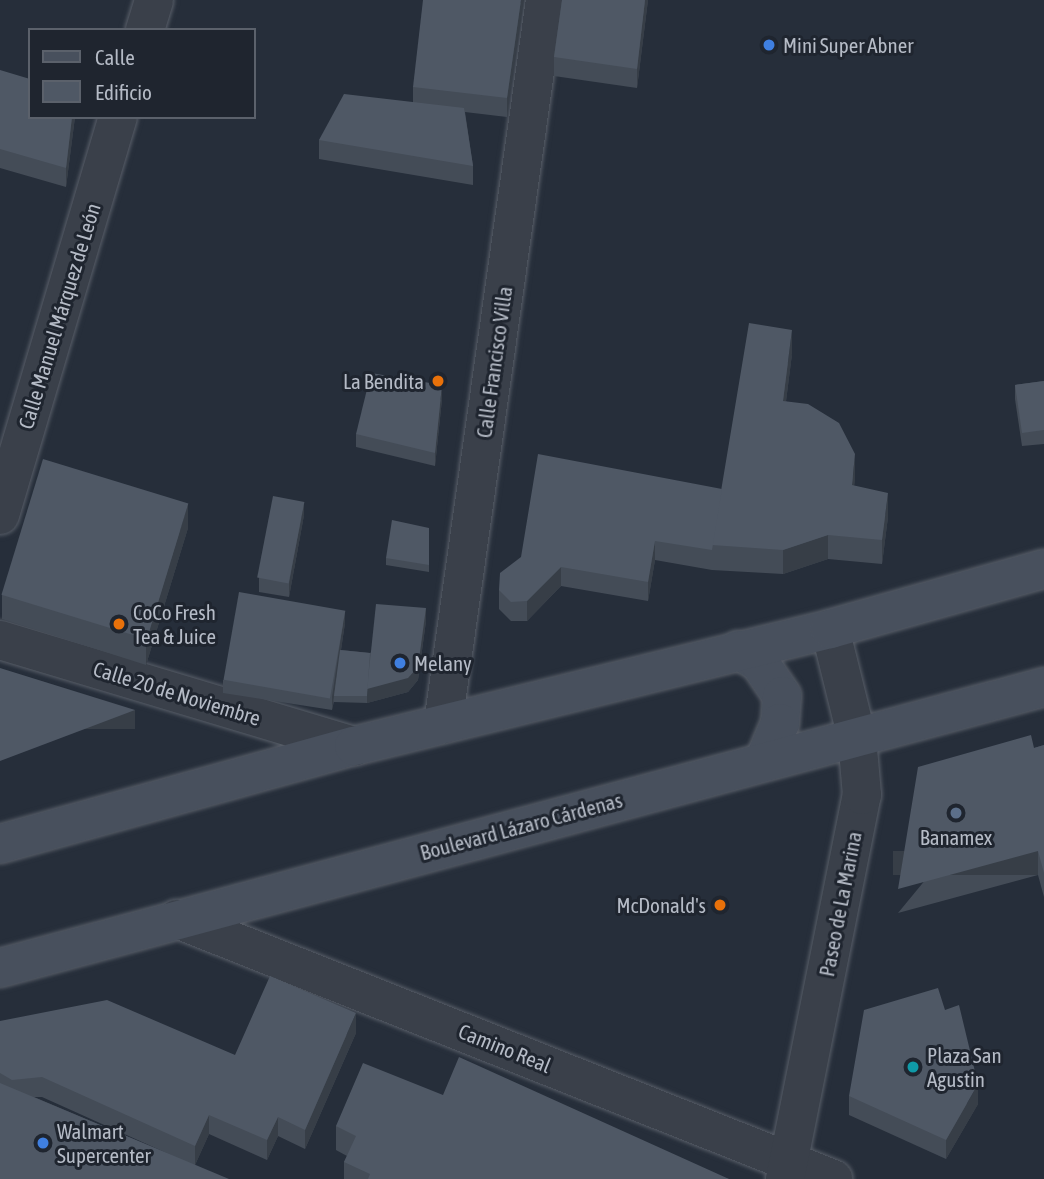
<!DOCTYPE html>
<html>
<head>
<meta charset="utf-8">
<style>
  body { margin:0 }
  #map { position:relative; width:1044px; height:1179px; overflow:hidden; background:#262e3a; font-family:"Asap Condensed",sans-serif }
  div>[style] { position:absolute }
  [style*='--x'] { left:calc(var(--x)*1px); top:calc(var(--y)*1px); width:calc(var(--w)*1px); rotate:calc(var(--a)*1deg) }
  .roads { filter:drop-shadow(0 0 2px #585e68) drop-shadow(0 0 2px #585e68) }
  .street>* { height:38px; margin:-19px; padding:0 19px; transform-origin:19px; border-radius:19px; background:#3a404a }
  .secondary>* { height:38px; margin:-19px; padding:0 19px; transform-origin:19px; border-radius:19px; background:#48505d }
  .wall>* { inset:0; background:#444c57 }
  .shaded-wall>* { inset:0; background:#373e47; transform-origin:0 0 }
  .building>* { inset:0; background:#4f5865; transform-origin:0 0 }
  .dots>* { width:19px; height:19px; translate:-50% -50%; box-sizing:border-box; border:4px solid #1f252f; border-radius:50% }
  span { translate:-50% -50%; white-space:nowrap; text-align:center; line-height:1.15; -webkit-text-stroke:6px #1f252f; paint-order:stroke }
  .poi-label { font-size:21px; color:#b5bbc6 }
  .left { translate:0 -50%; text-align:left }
  .right { translate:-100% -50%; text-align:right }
  .street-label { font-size:21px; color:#b5bbc6 }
  .legend { position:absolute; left:28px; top:28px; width:228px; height:91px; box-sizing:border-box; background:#1f252f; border:2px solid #5b616b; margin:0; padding:9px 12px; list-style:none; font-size:21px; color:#b5bbc6 }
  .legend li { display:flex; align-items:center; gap:14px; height:35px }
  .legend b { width:35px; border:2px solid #5b616b }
</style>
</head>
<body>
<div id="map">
  <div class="roads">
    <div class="street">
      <div style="--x:145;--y:30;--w:31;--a:-73"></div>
      <div style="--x:0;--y:515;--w:415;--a:-73.5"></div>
      <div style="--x:0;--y:640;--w:370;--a:16.7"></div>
      <div style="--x:443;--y:724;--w:731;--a:-81.98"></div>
      <div style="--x:177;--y:919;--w:706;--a:21.62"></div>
      <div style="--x:785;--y:1179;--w:392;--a:-78.7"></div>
      <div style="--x:862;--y:795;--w:57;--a:-95"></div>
      <div style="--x:857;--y:738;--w:112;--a:-103.9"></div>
    </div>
    <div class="secondary">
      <div style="--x:738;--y:650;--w:24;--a:30"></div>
      <div style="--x:759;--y:662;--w:41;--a:55.9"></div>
      <div style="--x:782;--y:696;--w:27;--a:94"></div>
      <div style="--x:780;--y:723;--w:41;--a:112.8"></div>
      <div style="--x:0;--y:844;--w:367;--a:-15.5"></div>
      <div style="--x:354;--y:746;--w:490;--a:-13.8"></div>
      <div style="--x:830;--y:629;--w:222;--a:-15.7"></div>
      <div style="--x:0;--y:968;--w:1081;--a:-15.06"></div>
    </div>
  </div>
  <div class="wall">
    <div style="clip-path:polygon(524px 0,507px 117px,465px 112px,473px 166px,473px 185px,319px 159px,319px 140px,413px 102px,413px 87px)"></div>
    <div style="clip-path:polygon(562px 0,648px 0,637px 88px,554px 76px,554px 57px)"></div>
    <div style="clip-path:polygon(0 70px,30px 117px,75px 117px,66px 187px,0 168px)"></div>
    <div style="clip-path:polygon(792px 354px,786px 401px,855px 478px,854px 486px,888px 517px,882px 564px,828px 559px,783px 574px,712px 570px,655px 560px,648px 601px,561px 586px,527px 621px,511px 621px,499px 609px,499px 590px,722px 489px)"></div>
    <div style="clip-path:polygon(1044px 381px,1044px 444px,1022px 446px,1015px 399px,1015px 385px)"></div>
    <div style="clip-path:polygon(442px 399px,435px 466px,356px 447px,356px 434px)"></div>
    <div style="clip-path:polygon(304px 515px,289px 597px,259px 592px,259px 578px)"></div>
    <div style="clip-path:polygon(188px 528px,146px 665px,2px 619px,2px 595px)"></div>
    <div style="clip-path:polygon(429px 528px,429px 572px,386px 565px,386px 558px)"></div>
    <div style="clip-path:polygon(426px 621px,418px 680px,408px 692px,367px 703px,334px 702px,334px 701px,332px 710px,223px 693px,223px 680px,345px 623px,341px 650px,370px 653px)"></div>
    <div style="clip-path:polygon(1044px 745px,1044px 897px,1038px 875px,898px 913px,1034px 748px)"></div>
    <div style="clip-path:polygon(evenodd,0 1021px,235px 1055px,356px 1033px,305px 1149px,278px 1136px,267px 1160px,209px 1134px,195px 1165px,0 1179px,0 1021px,34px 1097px,42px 1097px,171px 1155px,34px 1097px)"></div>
    <div style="clip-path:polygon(443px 1095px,729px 1179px,344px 1179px,344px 1162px,347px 1156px,336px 1150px,336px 1126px)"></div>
    <div style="clip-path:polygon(849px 1096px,978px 1104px,946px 1159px,849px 1115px)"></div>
  </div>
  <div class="shaded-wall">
    <div style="clip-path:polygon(521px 0,524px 0,507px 117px,507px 98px)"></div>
    <div style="clip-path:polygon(645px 0,648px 0,637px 88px,637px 69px)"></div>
    <div style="clip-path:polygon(72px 117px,75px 117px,66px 187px,66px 168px)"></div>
    <div style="clip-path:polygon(792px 330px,792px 354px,783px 425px,783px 401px)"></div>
    <div style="clip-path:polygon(442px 385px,442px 399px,435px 466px,435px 453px)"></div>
    <div style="clip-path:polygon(855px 454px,855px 478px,852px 509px,852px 485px)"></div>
    <div style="clip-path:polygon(888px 493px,888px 517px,882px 564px,882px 540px)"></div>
    <div style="clip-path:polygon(304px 502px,304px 515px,289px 597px,289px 583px)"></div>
    <div style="clip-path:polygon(188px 504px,188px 528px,146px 665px,146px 641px)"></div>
    <div style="clip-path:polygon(828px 535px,828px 559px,783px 574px,783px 550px)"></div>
    <div style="clip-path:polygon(655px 541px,655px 560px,648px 601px,648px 582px)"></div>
    <div style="clip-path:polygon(561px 567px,561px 586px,527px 621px,527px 601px)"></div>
    <div style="clip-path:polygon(426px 608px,426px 621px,418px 680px,408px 692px,367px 703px,367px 689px)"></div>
    <div style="clip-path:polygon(345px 610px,345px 623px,332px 710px,332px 697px)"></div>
    <div style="left:135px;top:710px;width:19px;height:144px;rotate:90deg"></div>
    <div style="left:1038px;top:851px;width:24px;height:145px;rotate:90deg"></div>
    <div style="clip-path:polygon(356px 1013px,356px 1033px,305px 1149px,305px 1130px)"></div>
    <div style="clip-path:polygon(978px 1084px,978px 1104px,946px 1159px,946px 1140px)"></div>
    <div style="clip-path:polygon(209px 1115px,209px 1134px,195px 1165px,195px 1146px)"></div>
    <div style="clip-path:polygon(278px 1117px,278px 1136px,267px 1160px,267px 1140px)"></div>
  </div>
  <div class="building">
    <div style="clip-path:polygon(423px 0,521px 0,507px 98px,413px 87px)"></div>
    <div style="clip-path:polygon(562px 0,645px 0,637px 69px,554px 57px)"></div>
    <div style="clip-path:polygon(0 70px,30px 79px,30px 117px,72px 117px,66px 168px,0 149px)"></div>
    <div style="clip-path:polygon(344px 94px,464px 108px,473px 166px,319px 140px)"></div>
    <div style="clip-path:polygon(749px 323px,792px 330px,783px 401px,808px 404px,839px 423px,855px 454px,852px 485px,888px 493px,882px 540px,828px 535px,783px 550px,712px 545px)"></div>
    <div style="clip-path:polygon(371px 373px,442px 385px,435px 453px,356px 434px)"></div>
    <div style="clip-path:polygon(1044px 381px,1044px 430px,1022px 433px,1015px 385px)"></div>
    <div style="clip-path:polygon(538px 454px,722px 489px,712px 550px,655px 541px,648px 582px,561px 567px,527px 601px,511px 602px,499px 590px,500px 573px,521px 557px)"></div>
    <div style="left:43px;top:459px;width:152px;height:142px;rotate:17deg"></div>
    <div style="left:273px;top:496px;width:32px;height:83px;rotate:11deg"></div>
    <div style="clip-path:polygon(392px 520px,429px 528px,429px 565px,386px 558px)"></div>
    <div style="left:239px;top:592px;width:108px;height:89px;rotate:10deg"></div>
    <div style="clip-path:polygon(376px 604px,426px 608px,418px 667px,408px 678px,367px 689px)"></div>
    <div style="clip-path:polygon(340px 650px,370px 653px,367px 696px,334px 696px)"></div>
    <div style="clip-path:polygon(0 668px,135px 710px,0 761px)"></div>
    <div style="clip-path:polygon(1031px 735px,1034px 748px,1044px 745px,1044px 873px,1038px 851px,898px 889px,918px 767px)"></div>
    <div style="clip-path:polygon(270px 976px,356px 1013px,305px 1130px,278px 1117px,267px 1140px,209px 1115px,195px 1146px,42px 1077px,12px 1080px,0 1073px,0 1021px,107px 1000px,235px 1055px)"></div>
    <div style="clip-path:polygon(938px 988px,945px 1010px,959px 1005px,978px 1084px,946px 1140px,849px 1096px,864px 1010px)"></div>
    <div style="clip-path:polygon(459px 1057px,729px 1179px,368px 1179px,370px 1174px,344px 1162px,356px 1136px,336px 1126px,363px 1063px,443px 1095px)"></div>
    <div style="clip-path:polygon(0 1083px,229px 1179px,0 1179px)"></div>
  </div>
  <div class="dots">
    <div style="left:769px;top:45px;background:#3f7fe0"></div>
    <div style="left:438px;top:381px;background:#e8710a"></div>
    <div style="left:119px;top:624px;background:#e8710a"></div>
    <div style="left:400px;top:663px;background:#3f7fe0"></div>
    <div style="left:956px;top:813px;background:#5c6f8a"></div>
    <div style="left:720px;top:905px;background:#e8710a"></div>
    <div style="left:913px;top:1067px;background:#0f9aa8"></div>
    <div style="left:43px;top:1143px;background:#3f7fe0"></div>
  </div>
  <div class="poi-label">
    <span class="left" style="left:783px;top:45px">Mini Super Abner</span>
    <span class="right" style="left:424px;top:381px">La Bendita</span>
    <span class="left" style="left:133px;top:624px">CoCo Fresh<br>Tea &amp; Juice</span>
    <span class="left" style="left:414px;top:663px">Melany</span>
    <span style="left:956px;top:837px">Banamex</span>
    <span class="right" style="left:706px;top:905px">McDonald's</span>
    <span class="left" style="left:927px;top:1067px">Plaza San<br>Agustin</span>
    <span class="left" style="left:57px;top:1143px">Walmart<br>Supercenter</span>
  </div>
  <div class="street-label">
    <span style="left:59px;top:316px;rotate:-73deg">Calle Manuel Márquez de León</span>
    <span style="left:494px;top:362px;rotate:-82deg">Calle Francisco Villa</span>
    <span style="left:177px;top:693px;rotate:17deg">Calle 20 de Noviembre</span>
    <span style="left:521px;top:826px;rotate:-15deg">Boulevard Lázaro Cárdenas</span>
    <span style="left:840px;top:904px;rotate:-79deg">Paseo de La Marina</span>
    <span style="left:505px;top:1048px;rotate:22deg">Camino Real</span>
  </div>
  <ul class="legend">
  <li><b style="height:9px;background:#48505d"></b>Calle</li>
  <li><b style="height:19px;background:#4f5865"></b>Edificio</li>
  </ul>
</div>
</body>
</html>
